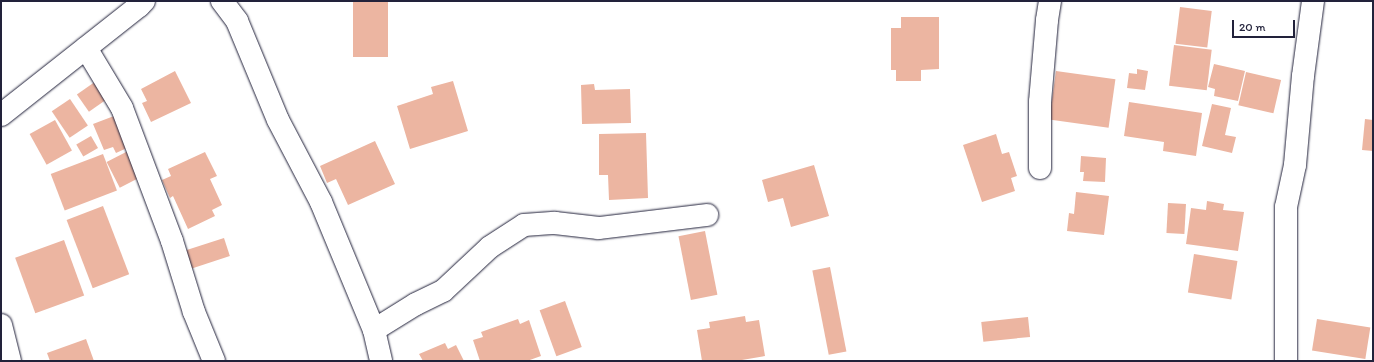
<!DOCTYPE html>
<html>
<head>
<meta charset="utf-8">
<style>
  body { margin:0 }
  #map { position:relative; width:1374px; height:362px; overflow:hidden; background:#fff; font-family:Itim,sans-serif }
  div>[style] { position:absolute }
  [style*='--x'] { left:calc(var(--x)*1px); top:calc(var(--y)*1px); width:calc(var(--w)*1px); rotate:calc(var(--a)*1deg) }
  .building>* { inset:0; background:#ecb5a1; transform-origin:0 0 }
  .roads { filter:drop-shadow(0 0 1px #22223b) drop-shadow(0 0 1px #22223b) }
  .street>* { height:22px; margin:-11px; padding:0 11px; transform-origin:11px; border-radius:11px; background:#fff }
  span { translate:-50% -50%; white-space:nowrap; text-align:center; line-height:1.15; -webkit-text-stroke:3px #fff; paint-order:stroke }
  .frame { position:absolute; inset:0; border:2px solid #22223b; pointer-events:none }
  .scale { position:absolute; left:1232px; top:20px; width:63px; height:18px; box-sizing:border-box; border:2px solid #22223b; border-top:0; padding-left:5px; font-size:12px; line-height:14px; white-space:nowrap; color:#22223b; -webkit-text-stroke:3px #fff; paint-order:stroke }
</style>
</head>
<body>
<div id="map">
  <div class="building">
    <div style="left:353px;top:1px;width:35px;height:56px"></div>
    <div style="left:1180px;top:7px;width:32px;height:37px;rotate:7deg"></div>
    <div style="clip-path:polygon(901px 17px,939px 17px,939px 69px,921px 70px,921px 81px,896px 81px,896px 70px,891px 70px,891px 28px,901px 28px)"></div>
    <div style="left:1174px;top:45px;width:38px;height:41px;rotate:7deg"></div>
    <div style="clip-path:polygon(1214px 64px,1245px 71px,1238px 101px,1214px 96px,1215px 89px,1208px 87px)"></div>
    <div style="clip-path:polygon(1137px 69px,1148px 71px,1145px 90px,1127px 88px,1129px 73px,1137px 74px)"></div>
    <div style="clip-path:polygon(175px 71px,191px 103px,151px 122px,142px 103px,147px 101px,141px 89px)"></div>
    <div style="left:1056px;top:71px;width:60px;height:49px;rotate:8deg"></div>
    <div style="left:1246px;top:72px;width:36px;height:34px;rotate:13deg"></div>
    <div style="left:99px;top:79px;width:21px;height:27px;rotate:55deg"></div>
    <div style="clip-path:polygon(453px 81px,468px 131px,410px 149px,397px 106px,433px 94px,431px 87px)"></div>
    <div style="clip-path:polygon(594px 84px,595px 90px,630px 89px,631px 123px,582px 124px,581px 85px)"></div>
    <div style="left:70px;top:99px;width:32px;height:22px;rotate:56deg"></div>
    <div style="clip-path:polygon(1129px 102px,1202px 113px,1196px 156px,1163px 151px,1164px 142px,1124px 136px)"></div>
    <div style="clip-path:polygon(1212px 104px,1231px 108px,1225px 135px,1236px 137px,1232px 153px,1202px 146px)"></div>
    <div style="clip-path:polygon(114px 116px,127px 148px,116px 153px,113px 147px,104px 150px,93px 124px)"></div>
    <div style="clip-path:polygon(1365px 119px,1373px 120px,1373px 151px,1362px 150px)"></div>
    <div style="left:55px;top:120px;width:35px;height:29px;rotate:61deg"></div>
    <div style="clip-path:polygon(646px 133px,648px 198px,609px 200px,608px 175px,599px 175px,599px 134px)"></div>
    <div style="clip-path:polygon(996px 134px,1002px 154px,1009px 152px,1017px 176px,1011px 178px,1015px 191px,982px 202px,963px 145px)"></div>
    <div style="left:91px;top:136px;width:14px;height:17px;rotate:60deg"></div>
    <div style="clip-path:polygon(375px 141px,395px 184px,348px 205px,336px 179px,327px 183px,320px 166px)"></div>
    <div style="left:128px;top:151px;width:29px;height:24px;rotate:63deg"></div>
    <div style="clip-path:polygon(205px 152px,217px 176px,210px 179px,222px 205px,212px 210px,215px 216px,188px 229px,173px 196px,170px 198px,162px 180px,171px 176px,168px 169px)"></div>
    <div style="left:103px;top:154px;width:39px;height:56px;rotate:69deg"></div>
    <div style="clip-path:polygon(1081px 156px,1106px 158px,1105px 182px,1083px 181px,1084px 172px,1080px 172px)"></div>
    <div style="clip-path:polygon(814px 165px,829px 216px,791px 227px,783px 198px,768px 202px,762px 180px)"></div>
    <div style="clip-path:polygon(1076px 192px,1109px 196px,1104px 235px,1067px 231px,1069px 213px,1074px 214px)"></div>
    <div style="clip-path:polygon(1207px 201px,1224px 204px,1223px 210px,1244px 212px,1238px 251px,1186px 244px,1191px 208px,1206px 210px)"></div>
    <div style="left:1168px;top:203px;width:18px;height:30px;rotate:3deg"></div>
    <div style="left:103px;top:206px;width:73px;height:39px;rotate:69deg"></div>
    <div style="left:705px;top:231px;width:65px;height:27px;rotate:79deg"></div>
    <div style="left:224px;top:238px;width:19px;height:40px;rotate:72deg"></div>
    <div style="left:64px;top:240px;width:59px;height:52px;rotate:70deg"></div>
    <div style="left:1194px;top:254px;width:44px;height:39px;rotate:9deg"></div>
    <div style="left:830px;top:267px;width:86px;height:18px;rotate:79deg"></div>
    <div style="left:565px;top:301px;width:49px;height:27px;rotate:70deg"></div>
    <div style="clip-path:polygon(745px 316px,746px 322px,759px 320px,765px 356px,736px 361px,702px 361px,697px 330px,710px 328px,709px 322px)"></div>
    <div style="left:1028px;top:317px;width:20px;height:47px;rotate:84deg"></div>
    <div style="clip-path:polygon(518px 319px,520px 324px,529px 320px,541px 356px,527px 361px,480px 361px,473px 340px,483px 337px,481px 332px)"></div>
    <div style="left:1317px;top:319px;width:54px;height:32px;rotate:9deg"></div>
    <div style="clip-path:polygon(86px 339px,94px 361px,50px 361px,47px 353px)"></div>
    <div style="clip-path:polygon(445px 343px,448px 349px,456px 345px,464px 361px,423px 361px,419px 354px)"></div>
  </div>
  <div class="roads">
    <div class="street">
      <div style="--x:222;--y:1;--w:25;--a:53"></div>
      <div style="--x:237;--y:21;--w:107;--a:67.5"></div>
      <div style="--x:278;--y:120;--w:93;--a:62.3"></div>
      <div style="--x:321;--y:202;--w:139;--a:67.5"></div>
      <div style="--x:374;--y:330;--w:32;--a:77"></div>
      <div style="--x:86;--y:48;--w:70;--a:59"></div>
      <div style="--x:122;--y:108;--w:142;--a:69.4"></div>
      <div style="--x:172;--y:241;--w:74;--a:72.8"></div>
      <div style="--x:194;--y:312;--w:53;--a:67.8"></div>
      <div style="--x:1;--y:115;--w:176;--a:-38.3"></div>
      <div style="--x:139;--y:6;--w:7;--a:-45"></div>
      <div style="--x:1040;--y:168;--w:66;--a:-90"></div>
      <div style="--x:1040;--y:102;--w:82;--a:-85.1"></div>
      <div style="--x:1047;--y:20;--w:19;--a:-81"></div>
      <div style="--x:1;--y:325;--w:37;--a:76"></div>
      <div style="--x:374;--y:330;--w:49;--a:-31.8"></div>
      <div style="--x:416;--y:304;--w:30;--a:-26"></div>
      <div style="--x:443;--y:291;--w:64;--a:-43.1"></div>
      <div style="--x:490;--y:247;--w:40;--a:-32.9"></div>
      <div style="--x:524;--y:225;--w:31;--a:-4"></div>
      <div style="--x:555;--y:223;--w:44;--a:6.5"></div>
      <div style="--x:599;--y:228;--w:109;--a:-6.9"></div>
      <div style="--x:1286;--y:361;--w:154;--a:-90"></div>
      <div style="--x:1286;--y:207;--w:43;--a:-77.9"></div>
      <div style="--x:1295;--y:165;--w:89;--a:-84.9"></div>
      <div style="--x:1303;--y:76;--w:76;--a:-82.4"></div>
    </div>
  </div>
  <div class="frame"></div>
  <div class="scale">20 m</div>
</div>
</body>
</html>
